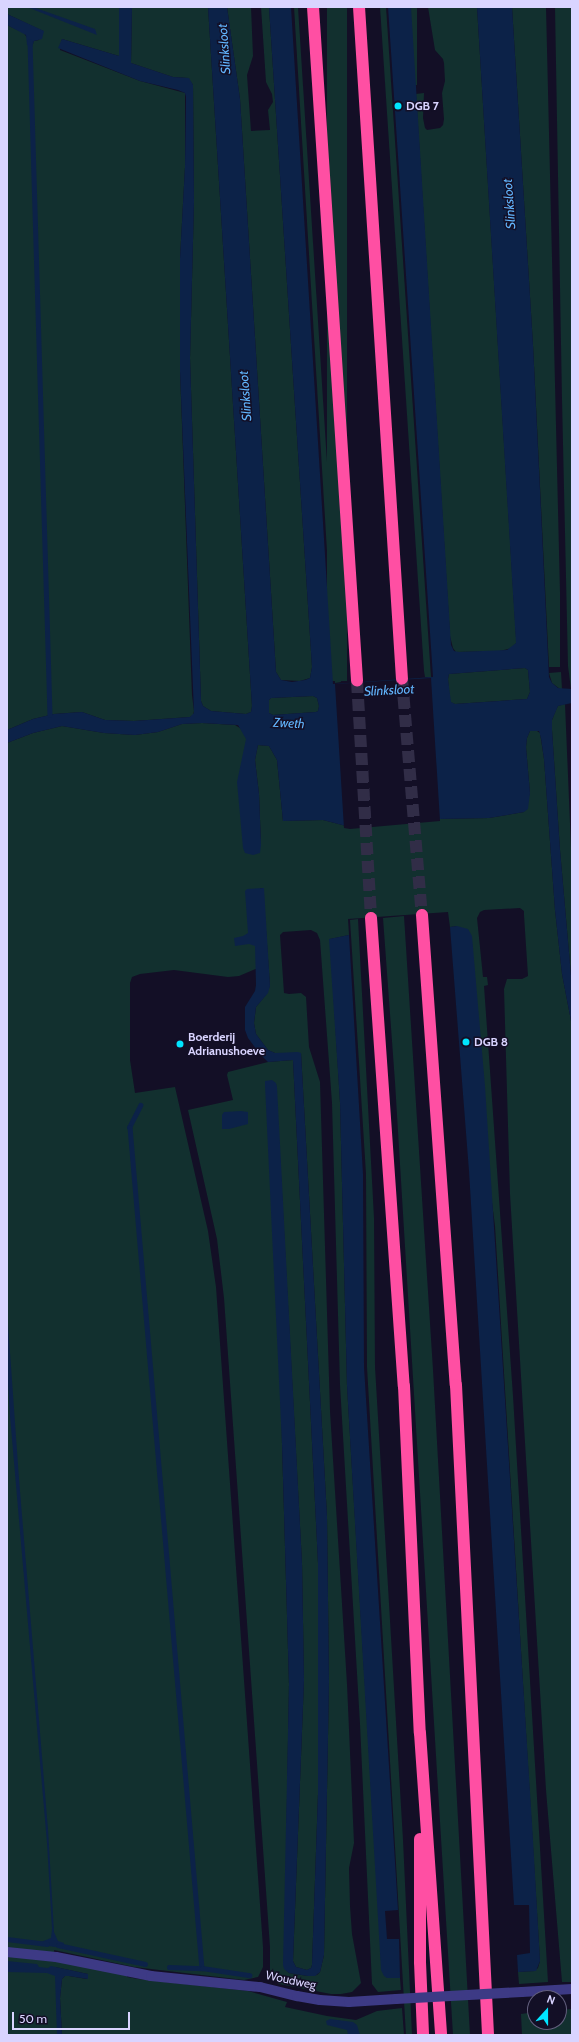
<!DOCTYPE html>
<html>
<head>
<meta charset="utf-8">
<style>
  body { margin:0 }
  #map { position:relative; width:579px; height:2042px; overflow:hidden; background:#130f26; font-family:Cabin,sans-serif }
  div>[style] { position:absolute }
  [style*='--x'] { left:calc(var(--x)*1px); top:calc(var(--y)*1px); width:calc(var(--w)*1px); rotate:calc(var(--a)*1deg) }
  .green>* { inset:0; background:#12302f; transform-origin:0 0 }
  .water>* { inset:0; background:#0c2248 }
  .pier>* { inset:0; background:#130f26 }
  .stream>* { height:4.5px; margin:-2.25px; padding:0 2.25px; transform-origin:2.25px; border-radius:2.25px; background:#0c2248 }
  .highway-tunnel>* { height:12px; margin-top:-6px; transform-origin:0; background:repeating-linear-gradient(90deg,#312d47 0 12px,transparent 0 18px) }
  .street>* { height:10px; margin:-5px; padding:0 5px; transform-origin:5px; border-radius:5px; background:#3d3a85 }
  .highway>* { height:12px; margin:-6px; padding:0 6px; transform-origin:6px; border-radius:6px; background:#ff4fa3 }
  .street-bridge>* { height:10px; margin:-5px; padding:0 5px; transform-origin:5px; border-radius:5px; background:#3d3a85 }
  .dots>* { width:11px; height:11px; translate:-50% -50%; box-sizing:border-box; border:2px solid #130f26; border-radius:50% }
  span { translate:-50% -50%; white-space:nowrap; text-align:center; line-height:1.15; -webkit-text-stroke:3px #130f26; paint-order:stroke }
  .poi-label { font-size:12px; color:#d9d4ff; font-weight:700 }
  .left { translate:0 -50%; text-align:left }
  .street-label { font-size:12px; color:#d9d4ff }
  .water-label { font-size:13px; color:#62b6ff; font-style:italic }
  .frame { position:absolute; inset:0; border:8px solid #d9d4ff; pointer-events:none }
  .north { position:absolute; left:527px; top:1990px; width:40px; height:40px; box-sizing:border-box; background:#130f26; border:1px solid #625e7d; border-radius:50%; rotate:21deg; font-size:11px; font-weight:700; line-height:16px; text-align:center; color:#d9d4ff }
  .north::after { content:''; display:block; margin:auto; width:14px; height:18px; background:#00e5ff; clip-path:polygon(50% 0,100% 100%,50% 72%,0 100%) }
  .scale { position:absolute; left:12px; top:2012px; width:118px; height:18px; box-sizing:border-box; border:2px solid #d9d4ff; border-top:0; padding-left:5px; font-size:12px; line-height:14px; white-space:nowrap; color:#d9d4ff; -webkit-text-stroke:3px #130f26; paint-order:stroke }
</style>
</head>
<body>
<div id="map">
  <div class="green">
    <div style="clip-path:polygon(7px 7px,119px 7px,119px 56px,62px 39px,60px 50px,140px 81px,185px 93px,185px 167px,180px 259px,180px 371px,192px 695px,194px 711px,193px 715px,190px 717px,134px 721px,105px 720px,82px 712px,54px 714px,33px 719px,7px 730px,7px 25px,24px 33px,32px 46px,34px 41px,39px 40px,43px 31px,7px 14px)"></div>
    <div style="clip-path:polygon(132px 7px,208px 7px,252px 706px,251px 712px,246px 714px,211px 711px,203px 706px,201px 701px,190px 358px,194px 202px,193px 85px,188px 78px,173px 77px,131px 63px)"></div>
    <div style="clip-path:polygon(227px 7px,251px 7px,253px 56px,247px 75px,251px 131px,270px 130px,268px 110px,273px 102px,272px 94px,266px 82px,261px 7px,269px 7px,312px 667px,310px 678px,300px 681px,281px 680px,276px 672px,240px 99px)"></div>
    <div style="clip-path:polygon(294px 7px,298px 7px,341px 682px,335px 683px)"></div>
    <div style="left:327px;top:7px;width:20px;height:674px"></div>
    <div style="clip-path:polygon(380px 7px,386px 7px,431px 677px,425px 677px,424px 671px)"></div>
    <div style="left:411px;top:7px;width:6px;height:78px"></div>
    <div style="clip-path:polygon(428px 7px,477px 7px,516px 637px,516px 643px,512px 648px,500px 651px,456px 652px,453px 648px,450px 636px,416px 94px,424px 93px,423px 118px,425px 128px,427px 130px,440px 128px,443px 125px,444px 119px,442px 93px,445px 81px,444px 63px,443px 59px,435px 50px)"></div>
    <div style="clip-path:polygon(512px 7px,546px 7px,560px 593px,560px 667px,549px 667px,533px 345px)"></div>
    <div style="clip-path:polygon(555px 7px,571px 7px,572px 689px,571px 689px,568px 666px,562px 399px)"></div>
    <div style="clip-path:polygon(525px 668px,528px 670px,530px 692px,527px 699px,455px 704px,450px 702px,448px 679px,449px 674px)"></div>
    <div style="clip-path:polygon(561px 672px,562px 689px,560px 689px,552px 683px,549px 673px)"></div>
    <div style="clip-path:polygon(313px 696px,317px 698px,319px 706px,318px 711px,316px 712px,273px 715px,269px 713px,269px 700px,271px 698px)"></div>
    <div style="clip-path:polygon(565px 704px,572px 871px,572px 987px,560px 850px,552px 730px,552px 720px,556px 710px,558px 706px)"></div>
    <div style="clip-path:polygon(202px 723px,235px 725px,248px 733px,261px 845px,259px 794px,255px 760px,258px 745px,269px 746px,277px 760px,283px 821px,323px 820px,350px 827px,439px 819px,489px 818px,524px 812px,530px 793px,526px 747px,527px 738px,530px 731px,537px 731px,540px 733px,544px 759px,555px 910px,562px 974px,572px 1026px,572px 1982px,562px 1982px,546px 1790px,510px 1194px,504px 989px,507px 979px,522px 979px,528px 976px,524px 915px,524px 911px,520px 908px,484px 910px,480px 912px,477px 918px,483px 977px,487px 977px,488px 985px,484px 986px,513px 1396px,548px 1982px,519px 1984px,518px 1972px,534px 1971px,538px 1968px,540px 1961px,495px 1226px,457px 926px,450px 927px,448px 912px,348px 919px,349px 935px,330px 939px,340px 1102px,347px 1386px,375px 1854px,387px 1978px,400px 1978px,401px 1990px,378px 1992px,372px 1984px,360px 1724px,340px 1385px,332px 1103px,320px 940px,317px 933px,311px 930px,283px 932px,280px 935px,284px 993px,289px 994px,301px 993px,306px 997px,309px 1047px,320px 1082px,330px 1411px,347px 1684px,354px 1843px,349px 1868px,350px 1906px,352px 1934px,361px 1983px,352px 1992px,341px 1994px,331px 1994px,279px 1984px,271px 1977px,270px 1971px,270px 1947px,224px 1298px,217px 1239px,188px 1110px,233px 1100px,227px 1075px,228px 1072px,268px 1062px,293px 1060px,318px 1563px,318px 1794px,312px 1965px,311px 1968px,307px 1970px,296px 1967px,293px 1961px,304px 1680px,302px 1563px,276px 1083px,282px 1444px,289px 1684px,284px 1968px,289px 1973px,308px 1976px,317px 1975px,320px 1972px,324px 1955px,329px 1682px,327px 1516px,301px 1053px,275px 1053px,268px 1050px,256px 1034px,254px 1023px,256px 1007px,265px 996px,270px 986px,263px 888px,260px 888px,265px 965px,239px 976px,228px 977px,174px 970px,140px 974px,132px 977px,130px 983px,130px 1060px,135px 1093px,175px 1087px,208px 1231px,216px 1287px,263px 1947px,263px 1967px,258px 1977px,244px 1980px,134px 1967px,54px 1950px,55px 1959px,128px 1974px,127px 1977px,138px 1979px,248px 1991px,287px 2002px,285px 2007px,327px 2016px,356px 2020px,377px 2011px,402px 2008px,404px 2035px,62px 2035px,60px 1998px,62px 1979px,65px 1976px,69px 1976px,87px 1979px,88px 1974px,55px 1967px,60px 2035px,7px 2035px,7px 743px,33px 733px,62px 726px,104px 733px,135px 735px,158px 732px,182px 724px)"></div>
    <div style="clip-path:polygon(404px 916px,433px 1370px,470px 2035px,453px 2035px,395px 1082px,383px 918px)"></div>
    <div style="clip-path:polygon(358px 919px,374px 1218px,375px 1367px,403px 1840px,412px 2035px,406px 2035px,367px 1367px,366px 1174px,350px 920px)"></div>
    <div style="clip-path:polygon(572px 2009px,572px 2035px,522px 2035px,521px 2014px,535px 2012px,535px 2022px,559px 2022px,559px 2010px)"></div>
  </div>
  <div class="water">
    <div style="clip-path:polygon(27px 7px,33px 7px,95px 29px,97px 35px)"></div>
    <div style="clip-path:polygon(evenodd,119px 7px,132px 7px,131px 63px,173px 77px,189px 78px,193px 85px,194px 202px,190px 358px,201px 701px,203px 706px,211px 711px,246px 714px,251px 712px,252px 706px,208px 7px,227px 7px,240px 99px,276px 672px,281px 680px,292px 682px,305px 680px,310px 678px,312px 667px,269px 7px,291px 7px,333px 684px,433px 677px,388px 7px,411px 7px,451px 645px,454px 651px,459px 652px,507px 650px,516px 643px,477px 7px,512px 7px,533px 345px,549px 677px,552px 683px,558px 688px,572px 689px,572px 703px,558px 706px,552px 720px,552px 730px,560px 850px,572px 987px,572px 1026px,562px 974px,555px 910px,544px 759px,541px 738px,539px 731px,530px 731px,527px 738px,526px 747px,530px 793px,528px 809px,524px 812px,489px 818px,439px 819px,350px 827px,323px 820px,283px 821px,277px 760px,269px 746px,258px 745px,255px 760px,259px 794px,261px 845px,260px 853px,253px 855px,245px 853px,243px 848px,237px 782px,246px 739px,238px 725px,202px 723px,182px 724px,158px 732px,135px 735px,104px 733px,62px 726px,33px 733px,7px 743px,7px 730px,33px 719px,54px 714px,82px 712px,105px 720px,134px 721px,190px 717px,194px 713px,180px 371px,180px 259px,185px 167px,186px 97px,185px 93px,178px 90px,140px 81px,58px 48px,62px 39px,119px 56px,119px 7px,525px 668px,528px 670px,530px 692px,527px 699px,455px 704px,451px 702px,448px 679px,449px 674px,525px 668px,119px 7px,313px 696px,317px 698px,319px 706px,318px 711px,316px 712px,273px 715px,269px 713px,269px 700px,271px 698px,313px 696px)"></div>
    <div style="clip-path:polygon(7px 14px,44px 31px,42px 39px,34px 41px,32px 47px,27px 45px,26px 35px,7px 25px)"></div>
    <div style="clip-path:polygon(264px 888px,270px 986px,268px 993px,256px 1007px,254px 1023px,256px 1034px,268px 1050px,275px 1053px,298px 1052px,301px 1053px,327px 1516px,329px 1682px,324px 1955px,320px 1972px,315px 1976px,308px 1976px,289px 1973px,284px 1969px,283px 1965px,289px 1684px,282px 1444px,265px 1085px,265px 1081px,272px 1080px,276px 1083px,277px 1087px,302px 1563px,304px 1680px,293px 1961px,296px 1967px,307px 1970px,311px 1968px,312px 1965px,318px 1794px,318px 1563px,293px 1060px,268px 1062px,260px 1054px,248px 1038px,245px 1030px,245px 1007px,255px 991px,256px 985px,255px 946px,249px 944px,235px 946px,234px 938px,243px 936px,248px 933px,245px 891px,247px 889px)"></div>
    <div style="clip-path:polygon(457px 926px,468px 929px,472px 936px,485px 1086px,532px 1823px,540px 1961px,536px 1971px,518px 1972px,517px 1955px,530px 1953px,529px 1905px,514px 1905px,469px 1171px,450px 927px)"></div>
    <div style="clip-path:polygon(349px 935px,363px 1174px,364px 1367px,398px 1910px,385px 1911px,387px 1939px,399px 1939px,400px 1978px,387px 1978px,384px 1976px,381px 1970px,347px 1386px,340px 1102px,329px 939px)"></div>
    <div style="clip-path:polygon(241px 1111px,248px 1112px,248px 1124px,229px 1129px,222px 1129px,222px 1115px,224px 1112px)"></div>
    <div style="clip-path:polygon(7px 1310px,19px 1479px,48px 1829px,54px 1932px,58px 1941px,64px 1943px,63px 1948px,40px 1945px,41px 1942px,51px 1938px,52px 1929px,47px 1843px,10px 1416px,7px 1367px)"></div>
    <div style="clip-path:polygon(7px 1961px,37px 1964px,39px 1967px,48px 1968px,51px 1966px,88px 1974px,88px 1979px,69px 1976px,65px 1976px,62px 1979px,60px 1998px,62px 2035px,57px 2035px,55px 1976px,47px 1973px,7px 1972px)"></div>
    <div style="clip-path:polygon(330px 2019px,353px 2022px,357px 2025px,360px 2035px,348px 2035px,347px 2030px,327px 2025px,326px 2021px)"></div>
  </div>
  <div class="pier">
    <div style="clip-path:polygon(431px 678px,440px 821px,350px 829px,344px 828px,335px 684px)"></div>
  </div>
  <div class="stream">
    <div style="--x:30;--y:41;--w:674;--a:88.3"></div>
    <div style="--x:141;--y:1105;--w:25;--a:117"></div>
    <div style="--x:130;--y:1127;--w:844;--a:85.11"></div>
    <div style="--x:7;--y:1939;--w:40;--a:7.1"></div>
    <div style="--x:58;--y:1945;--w:89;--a:12.3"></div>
    <div style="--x:169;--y:1967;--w:33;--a:2"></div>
    <div style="--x:202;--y:1968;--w:48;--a:8.5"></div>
  </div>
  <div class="highway-tunnel">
    <div style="--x:402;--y:679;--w:237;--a:85.2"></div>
    <div style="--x:357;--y:681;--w:237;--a:86.6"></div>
  </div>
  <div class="street">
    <div style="--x:7;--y:1952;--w:49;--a:5.8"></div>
    <div style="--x:56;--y:1957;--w:97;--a:11.3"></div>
    <div style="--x:151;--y:1976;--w:110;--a:5.8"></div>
    <div style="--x:260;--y:1987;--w:38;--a:14"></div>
    <div style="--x:297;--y:1996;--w:23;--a:10"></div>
    <div style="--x:320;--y:2000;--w:29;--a:4"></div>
    <div style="--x:349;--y:2002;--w:47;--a:-3.7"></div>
    <div style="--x:522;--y:1992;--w:50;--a:-3.4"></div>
  </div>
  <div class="highway">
    <div style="--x:313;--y:7;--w:675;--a:86.26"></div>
    <div style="--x:359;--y:7;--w:673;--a:86.34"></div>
    <div style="--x:422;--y:915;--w:471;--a:85.9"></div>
    <div style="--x:456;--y:1385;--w:651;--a:87.18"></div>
    <div style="--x:371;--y:918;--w:469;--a:86"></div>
    <div style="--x:404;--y:1386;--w:347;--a:87.4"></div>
    <div style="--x:420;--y:1733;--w:303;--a:86"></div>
    <div style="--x:420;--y:1839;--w:123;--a:90"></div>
    <div style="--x:420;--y:1962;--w:73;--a:87.6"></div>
  </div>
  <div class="street-bridge">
    <div style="--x:396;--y:1999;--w:126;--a:-3.2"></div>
  </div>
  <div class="dots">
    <div style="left:398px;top:106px;background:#00e5ff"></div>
    <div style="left:466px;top:1042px;background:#00e5ff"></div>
    <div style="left:180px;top:1044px;background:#00e5ff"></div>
  </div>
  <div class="poi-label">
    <span class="left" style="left:406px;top:106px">DGB 7</span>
    <span class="left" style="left:188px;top:1044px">Boerderij<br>Adrianushoeve</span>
    <span class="left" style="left:474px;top:1042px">DGB 8</span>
  </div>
  <div class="street-label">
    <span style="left:291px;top:1980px;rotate:12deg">Woudweg</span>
  </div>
  <div class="water-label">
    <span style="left:224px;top:49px;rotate:-94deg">Slinksloot</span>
    <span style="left:509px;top:204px;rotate:-94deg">Slinksloot</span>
    <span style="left:245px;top:396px;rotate:-94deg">Slinksloot</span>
    <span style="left:389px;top:690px;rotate:-3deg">Slinksloot</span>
    <span style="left:289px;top:723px;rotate:3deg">Zweth</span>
  </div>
  <div class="frame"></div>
  <div class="north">N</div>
  <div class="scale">50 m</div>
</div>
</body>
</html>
